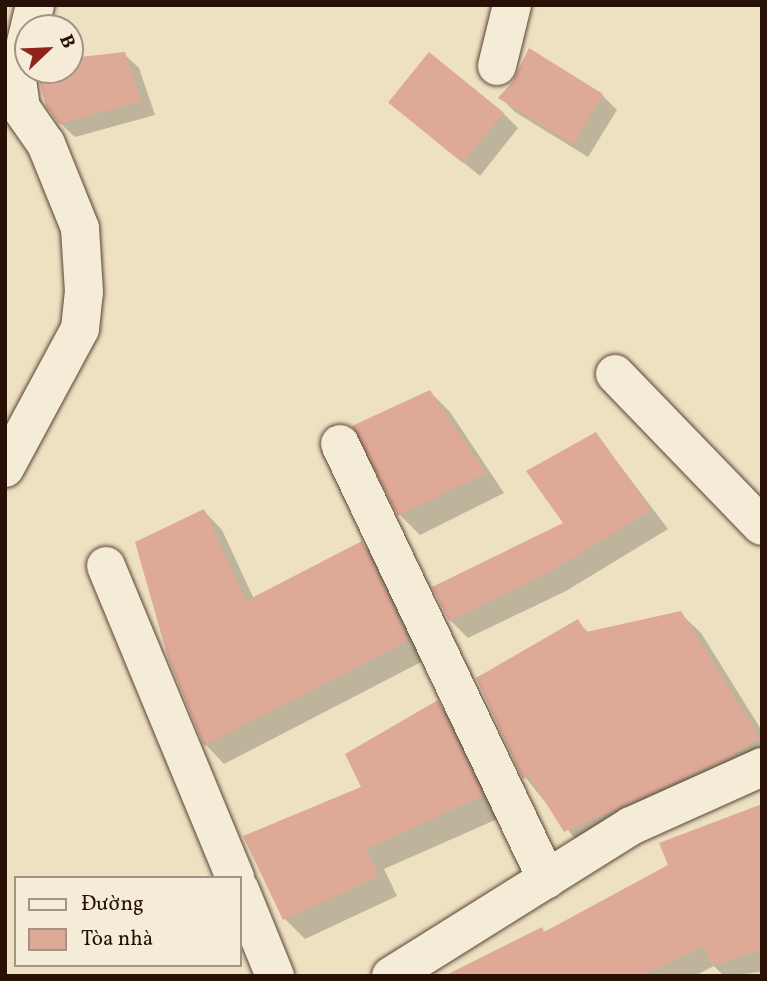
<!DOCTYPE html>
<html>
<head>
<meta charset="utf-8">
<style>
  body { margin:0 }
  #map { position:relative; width:767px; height:981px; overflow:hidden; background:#eee1c2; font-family:Vollkorn,serif }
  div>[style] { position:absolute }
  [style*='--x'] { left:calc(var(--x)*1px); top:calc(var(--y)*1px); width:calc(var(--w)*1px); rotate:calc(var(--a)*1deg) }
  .shadow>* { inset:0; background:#0003 }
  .building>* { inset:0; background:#dfa997; transform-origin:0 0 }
  .roads { filter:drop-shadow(0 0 2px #5a4436) drop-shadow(0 0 2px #5a4436) }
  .minor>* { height:38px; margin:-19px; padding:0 19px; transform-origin:19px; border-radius:19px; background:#f4ecd7 }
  span { translate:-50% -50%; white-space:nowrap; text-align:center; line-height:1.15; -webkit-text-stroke:5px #f4ecd7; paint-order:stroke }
  .frame { position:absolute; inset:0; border:7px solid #281007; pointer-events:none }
  .legend { position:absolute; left:14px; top:876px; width:228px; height:91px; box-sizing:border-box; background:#f4ecd7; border:2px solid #a29484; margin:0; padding:9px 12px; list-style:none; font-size:21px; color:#281007 }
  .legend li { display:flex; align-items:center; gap:14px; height:35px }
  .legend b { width:35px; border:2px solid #a29484 }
  .north { position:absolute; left:14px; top:14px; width:70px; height:70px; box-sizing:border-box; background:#f4ecd7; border:2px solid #a29484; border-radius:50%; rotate:67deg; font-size:19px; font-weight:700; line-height:28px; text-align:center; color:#281007 }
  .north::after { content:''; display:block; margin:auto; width:24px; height:32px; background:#8f2418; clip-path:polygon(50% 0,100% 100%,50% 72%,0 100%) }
</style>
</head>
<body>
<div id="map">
  <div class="shadow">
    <div style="clip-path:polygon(124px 54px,139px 68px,155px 115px,75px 137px,60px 123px,44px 70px,70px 70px,70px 60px)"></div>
    <div style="clip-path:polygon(602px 95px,617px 110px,588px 157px,515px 112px,501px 98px)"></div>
    <div style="clip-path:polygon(392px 104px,503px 113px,518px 128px,480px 176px)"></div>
    <div style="clip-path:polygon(430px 392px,450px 412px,504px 493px,420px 535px,400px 515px)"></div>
    <div style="clip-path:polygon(596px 434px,668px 529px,566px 591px,468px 638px,450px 620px,566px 524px)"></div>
    <div style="clip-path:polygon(204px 511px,222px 530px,254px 599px,362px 543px,380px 562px,427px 659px,224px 764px,206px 745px,170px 658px)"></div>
    <div style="clip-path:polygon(680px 613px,701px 633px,762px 731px,762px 769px,585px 851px,525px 777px,577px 621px,589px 633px)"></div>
    <div style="clip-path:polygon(437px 703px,457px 723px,502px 817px,384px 869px,397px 896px,305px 939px,285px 919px,245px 837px,363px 788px)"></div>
    <div style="clip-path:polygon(762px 806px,762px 972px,724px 976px,714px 966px,694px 976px,448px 976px,542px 929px,546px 933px,670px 866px)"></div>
  </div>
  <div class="building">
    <div style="clip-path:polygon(529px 48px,603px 94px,573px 144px,498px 98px,513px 81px)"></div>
    <div style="clip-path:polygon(125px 52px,141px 101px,59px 124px,46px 106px,39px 80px,42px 70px,70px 70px,70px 58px)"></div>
    <div style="left:429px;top:52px;width:96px;height:65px;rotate:39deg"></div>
    <div style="clip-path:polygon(430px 390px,486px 473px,398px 516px,352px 426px)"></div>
    <div style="clip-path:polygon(596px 432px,651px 510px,548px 573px,449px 621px,432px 587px,563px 523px,526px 471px)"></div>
    <div style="clip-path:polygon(204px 509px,246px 601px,362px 541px,409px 640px,204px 746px,168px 658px,135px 542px)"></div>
    <div style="clip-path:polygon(681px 611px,760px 738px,720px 762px,564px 832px,529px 776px,523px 779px,476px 678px,578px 619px,586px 632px)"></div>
    <div style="clip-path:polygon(438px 700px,483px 796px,366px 849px,379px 876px,283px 920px,243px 836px,361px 787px,345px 754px)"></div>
    <div style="clip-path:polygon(762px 804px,762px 949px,712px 966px,703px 946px,641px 976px,444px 976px,542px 927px,544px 932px,668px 865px,659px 843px)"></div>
  </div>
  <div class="roads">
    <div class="minor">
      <div style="--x:497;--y:66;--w:63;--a:-76.2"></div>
      <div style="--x:615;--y:374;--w:211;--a:46"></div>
      <div style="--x:340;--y:444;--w:482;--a:64.6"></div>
      <div style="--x:5;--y:468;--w:158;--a:-61.7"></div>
      <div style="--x:80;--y:329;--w:37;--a:-84"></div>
      <div style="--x:84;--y:292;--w:64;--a:-93.6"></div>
      <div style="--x:80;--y:228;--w:91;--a:-112"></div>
      <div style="--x:46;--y:144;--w:44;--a:-124.8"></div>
      <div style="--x:21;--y:108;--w:28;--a:-98"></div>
      <div style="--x:17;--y:80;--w:77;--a:-76.5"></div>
      <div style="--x:106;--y:566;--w:338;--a:67.5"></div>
      <div style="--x:240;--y:890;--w:93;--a:67.9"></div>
      <div style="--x:391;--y:976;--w:283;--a:-32"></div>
      <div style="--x:631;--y:826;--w:144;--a:-24.2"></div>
    </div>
  </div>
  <div class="frame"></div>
  <ul class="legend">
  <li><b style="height:9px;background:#f4ecd7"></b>Đường</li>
  <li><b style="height:19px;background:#dfa997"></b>Tòa nhà</li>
  </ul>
  <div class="north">B</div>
</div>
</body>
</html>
